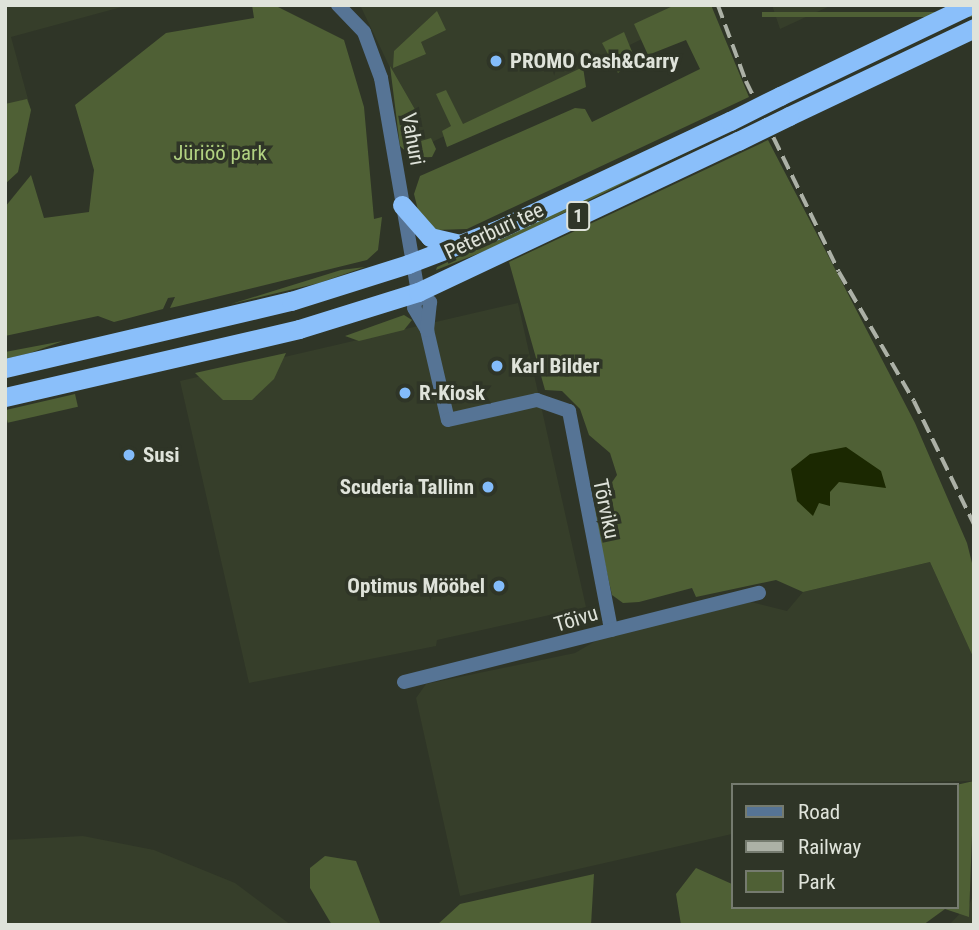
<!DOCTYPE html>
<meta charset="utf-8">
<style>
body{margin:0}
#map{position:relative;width:979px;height:930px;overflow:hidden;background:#2f3527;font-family:"Roboto Condensed",sans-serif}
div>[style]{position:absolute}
.built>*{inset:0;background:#363e2a}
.green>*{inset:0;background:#4f6035;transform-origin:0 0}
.water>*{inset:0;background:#1b2801}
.minor>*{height:14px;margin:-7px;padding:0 7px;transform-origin:7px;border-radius:7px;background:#567495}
.trunk>*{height:19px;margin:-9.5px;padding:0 9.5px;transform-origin:9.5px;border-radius:9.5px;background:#8abffa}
.rail>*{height:3.5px;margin-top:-1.75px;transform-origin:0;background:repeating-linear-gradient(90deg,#acb1a6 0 14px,transparent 0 21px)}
.trunk-bridge>*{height:19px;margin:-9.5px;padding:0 9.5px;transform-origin:9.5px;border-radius:9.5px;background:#8abffa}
.dots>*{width:19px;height:19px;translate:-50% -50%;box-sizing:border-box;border:4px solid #2f3527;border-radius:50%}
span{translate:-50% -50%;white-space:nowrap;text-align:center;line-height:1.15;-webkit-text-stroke:7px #2f3527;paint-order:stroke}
.shield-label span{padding:2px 5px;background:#2f3527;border:2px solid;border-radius:5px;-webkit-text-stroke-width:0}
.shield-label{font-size:19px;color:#dfe3da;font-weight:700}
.poi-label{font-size:21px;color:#dfe3da;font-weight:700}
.left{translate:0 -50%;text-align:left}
.right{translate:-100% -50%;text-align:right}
.street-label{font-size:21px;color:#dfe3da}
.park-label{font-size:21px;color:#b1d181}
.frame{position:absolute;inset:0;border:7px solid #dfe3da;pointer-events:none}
.legend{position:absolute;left:731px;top:783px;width:228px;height:126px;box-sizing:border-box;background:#2f3527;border:2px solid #757b6f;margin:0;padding:9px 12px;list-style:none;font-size:21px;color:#dfe3da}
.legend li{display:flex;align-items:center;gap:14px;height:35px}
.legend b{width:35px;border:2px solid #757b6f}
</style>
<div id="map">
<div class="built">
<div style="clip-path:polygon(5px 5px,129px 5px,11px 37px,31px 110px,18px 172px,5px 184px)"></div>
<div style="clip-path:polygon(360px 5px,694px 5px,697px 12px,410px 153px,393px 74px)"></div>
<div style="clip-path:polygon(772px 5px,832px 5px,780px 29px)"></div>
<div style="clip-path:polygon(518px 303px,586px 607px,437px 640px,436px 646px,249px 683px,180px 381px)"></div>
<div style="clip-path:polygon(930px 562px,974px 659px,974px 781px,732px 785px,732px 834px,460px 896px,416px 698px,426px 684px,575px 653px,599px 639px,751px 602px,787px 611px,803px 592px)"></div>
<div style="clip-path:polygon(83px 836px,154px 850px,235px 883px,291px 925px,5px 925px,5px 840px)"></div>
<div style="clip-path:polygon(974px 893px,974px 925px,949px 925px,970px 903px)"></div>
</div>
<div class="green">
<div style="clip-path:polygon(252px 5px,274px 5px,344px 40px,364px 107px,374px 219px,382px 217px,378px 250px,367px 260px,179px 306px,170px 308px,175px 297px,168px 298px,163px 309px,114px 322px,98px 316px,5px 336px,5px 207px,31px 175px,44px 218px,89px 212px,94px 170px,75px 105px,166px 33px,254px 18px)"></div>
<div style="clip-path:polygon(675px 5px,711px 5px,749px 97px,467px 229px,436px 230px,419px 214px,414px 194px,420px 176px,575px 108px,585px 109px,592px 122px,700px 69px,686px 40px,648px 55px,634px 24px)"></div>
<div style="clip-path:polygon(437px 11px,446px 30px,421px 42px,426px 54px,393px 68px,394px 51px)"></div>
<div style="left:974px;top:12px;width:5px;height:212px;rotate:90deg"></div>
<div style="clip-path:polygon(624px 32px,635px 59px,618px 73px,602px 43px)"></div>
<div style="clip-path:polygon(390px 66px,417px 113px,410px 119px,421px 141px,431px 138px,436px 149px,432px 157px,413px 158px,400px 146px)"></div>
<div style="clip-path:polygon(583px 67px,586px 87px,447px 147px,442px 131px,451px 126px,436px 94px,446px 90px,463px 124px)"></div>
<div style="clip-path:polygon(27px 99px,31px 110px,18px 172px,5px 184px,5px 104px)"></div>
<div style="clip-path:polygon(733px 129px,495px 247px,436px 270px,437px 267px)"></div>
<div style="clip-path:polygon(768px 140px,915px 423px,967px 543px,974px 571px,974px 659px,930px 562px,803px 592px,776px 580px,696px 597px,692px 588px,639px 602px,623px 603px,612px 595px,593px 510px,617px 475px,610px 453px,589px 435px,580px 409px,562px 391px,545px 390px,509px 262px)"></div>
<div style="clip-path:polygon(365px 267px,319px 283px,231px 304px,341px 270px)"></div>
<div style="clip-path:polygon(404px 315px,412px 320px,404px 330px,359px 341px,345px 336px)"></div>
<div style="clip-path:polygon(63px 341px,30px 353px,5px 359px,5px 352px)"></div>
<div style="clip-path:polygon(286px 353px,274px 379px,252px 400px,223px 400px,195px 373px)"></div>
<div style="left:75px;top:394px;width:13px;height:72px;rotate:77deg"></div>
<div style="clip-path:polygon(974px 781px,969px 917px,945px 909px,923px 925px,681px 925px,676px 894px,696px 868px,732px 884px,732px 907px,956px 907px,956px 785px)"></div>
<div style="clip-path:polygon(325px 856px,356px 861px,381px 925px,332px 925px,310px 888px,310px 868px)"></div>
<div style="clip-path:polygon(594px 874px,591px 925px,437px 925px,460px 904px)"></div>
</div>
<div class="water">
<div style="clip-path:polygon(846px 447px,881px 471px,886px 488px,839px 482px,830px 492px,830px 506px,819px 503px,813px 516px,797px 501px,791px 469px,810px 454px)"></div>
</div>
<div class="minor">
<div style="left:338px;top:5px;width:37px;rotate:46deg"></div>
<div style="left:364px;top:32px;width:49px;rotate:69.7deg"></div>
<div style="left:381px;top:78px;width:217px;rotate:80.2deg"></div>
<div style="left:418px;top:292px;width:16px;rotate:104deg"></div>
<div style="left:414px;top:308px;width:26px;rotate:59deg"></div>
<div style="left:427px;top:330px;width:92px;rotate:76.9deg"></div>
<div style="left:448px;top:420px;width:91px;rotate:-12.7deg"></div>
<div style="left:537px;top:400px;width:34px;rotate:19deg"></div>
<div style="left:569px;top:411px;width:223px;rotate:79.1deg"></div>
<div style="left:418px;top:292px;width:16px;rotate:40deg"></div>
<div style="left:430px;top:302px;width:28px;rotate:96deg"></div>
<div style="left:404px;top:682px;width:366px;rotate:-14.1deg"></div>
</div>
<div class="trunk">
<div style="left:780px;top:96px;width:211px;rotate:-25.6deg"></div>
<div style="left:789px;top:116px;width:205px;rotate:-25.4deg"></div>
<div style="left:402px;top:205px;width:43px;rotate:48.8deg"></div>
<div style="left:430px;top:237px;width:31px;rotate:13deg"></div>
<div style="left:5px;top:368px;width:294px;rotate:-13.2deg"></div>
<div style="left:291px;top:301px;width:123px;rotate:-17.5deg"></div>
<div style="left:408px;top:264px;width:97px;rotate:-21deg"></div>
<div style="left:499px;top:229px;width:255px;rotate:-25.1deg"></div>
<div style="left:5px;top:397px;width:302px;rotate:-13deg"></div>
<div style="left:299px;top:329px;width:125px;rotate:-17.3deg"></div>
<div style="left:418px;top:292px;width:354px;rotate:-25.3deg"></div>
</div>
<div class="rail">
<div style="left:718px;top:5px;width:81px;rotate:69.8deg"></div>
<div style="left:746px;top:81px;width:212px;rotate:64deg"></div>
<div style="left:839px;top:272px;width:149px;rotate:59.8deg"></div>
<div style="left:914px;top:401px;width:137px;rotate:64deg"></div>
</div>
<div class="trunk-bridge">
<div style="left:730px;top:121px;width:56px;rotate:-26.6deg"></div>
<div style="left:738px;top:141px;width:57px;rotate:-26.1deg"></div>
</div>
<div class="dots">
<div style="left:496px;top:61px;background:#83bcfb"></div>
<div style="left:497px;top:366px;background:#83bcfb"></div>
<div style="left:405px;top:393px;background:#83bcfb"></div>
<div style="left:129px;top:455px;background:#83bcfb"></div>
<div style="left:488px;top:487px;background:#83bcfb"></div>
<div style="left:499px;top:586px;background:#83bcfb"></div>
</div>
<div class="shield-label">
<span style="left:578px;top:216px">1</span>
</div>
<div class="poi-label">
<span class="left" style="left:510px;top:61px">PROMO Cash&amp;Carry</span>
<span class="left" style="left:511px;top:366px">Karl Bilder</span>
<span class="left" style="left:419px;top:393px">R-Kiosk</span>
<span class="left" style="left:143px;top:455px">Susi</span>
<span class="right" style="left:474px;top:487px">Scuderia Tallinn</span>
<span class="right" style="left:485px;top:586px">Optimus Mööbel</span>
</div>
<div class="street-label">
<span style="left:413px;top:139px;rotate:80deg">Vahuri</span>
<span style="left:494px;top:231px;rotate:-25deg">Peterburi tee</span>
<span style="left:606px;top:509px;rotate:78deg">Tõrviku</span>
<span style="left:576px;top:619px;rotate:-17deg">Tõivu</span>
</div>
<div class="park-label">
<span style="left:220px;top:153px">Jüriöö park</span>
</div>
<div class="frame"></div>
<ul class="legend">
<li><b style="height:9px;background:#567495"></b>Road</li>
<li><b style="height:9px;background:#acb1a6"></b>Railway</li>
<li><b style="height:19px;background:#4f6035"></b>Park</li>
</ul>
</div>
